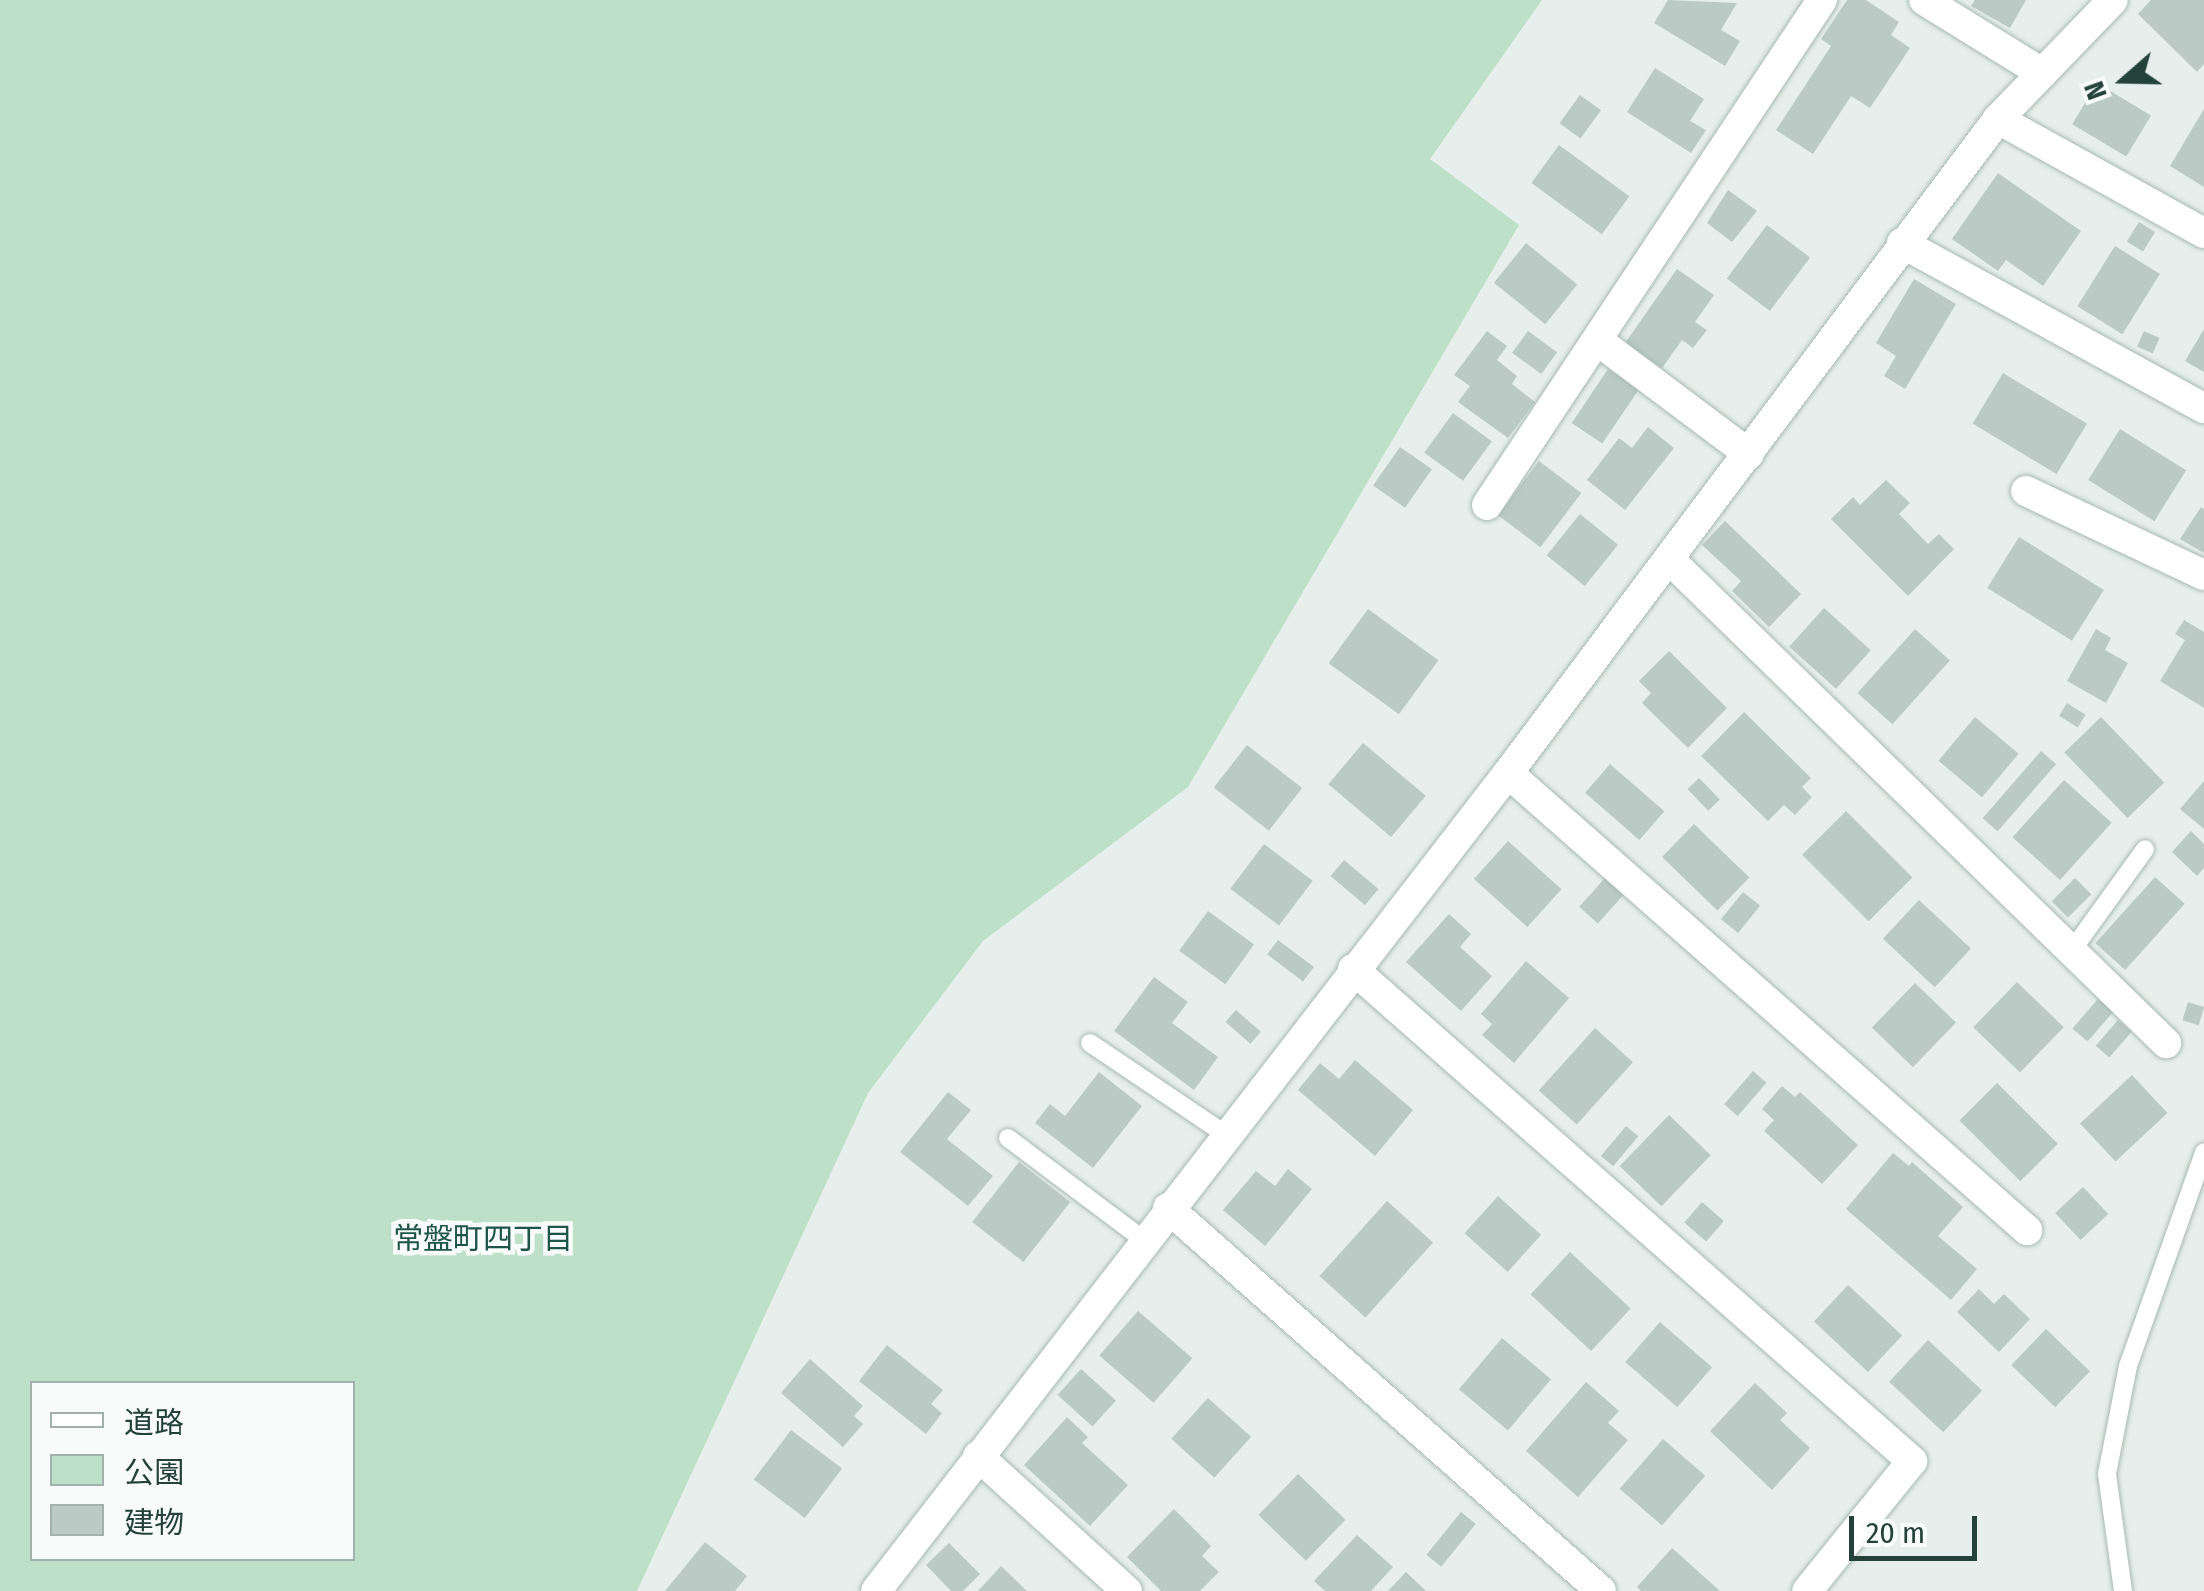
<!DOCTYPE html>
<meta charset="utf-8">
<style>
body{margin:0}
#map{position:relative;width:2204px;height:1591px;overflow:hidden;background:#e6efeb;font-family:"Fira Sans Condensed","Noto Sans JP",sans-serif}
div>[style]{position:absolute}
.green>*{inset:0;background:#bfe0c8}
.building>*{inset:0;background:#bbcac4;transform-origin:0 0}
.roads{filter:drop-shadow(0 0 2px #a8b8b2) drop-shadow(0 0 2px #a8b8b2)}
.lane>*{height:18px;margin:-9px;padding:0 9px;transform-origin:9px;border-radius:9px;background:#fff}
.street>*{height:30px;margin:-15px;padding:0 15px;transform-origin:15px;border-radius:15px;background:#fff}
span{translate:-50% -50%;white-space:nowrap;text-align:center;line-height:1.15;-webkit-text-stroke:9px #f7fbf9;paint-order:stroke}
.neighbourhood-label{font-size:30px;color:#1f5548}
.legend{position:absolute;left:30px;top:1381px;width:325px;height:180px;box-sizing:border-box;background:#f7fbf9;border:2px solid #a3b1ad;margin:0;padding:12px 18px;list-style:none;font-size:30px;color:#24423a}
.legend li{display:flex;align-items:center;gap:20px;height:50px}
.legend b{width:50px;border:2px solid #a3b1ad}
.north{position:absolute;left:2074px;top:30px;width:100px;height:100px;-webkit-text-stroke:8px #f7fbf9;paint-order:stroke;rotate:250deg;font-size:28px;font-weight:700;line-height:40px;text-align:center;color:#24423a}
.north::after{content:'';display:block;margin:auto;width:35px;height:45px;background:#24423a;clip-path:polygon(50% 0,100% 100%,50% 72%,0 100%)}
.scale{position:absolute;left:1849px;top:1516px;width:128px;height:45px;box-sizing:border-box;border:5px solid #24423a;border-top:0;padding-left:12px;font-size:30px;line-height:35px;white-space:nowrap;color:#24423a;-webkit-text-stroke:8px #f7fbf9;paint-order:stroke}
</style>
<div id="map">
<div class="green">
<div style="clip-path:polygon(evenodd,0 0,1542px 0,1430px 159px,1519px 225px,1188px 787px,983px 941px,868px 1093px,637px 1591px,0 1591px,0 0,32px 1384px,352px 1384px,352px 1558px,32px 1558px,32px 1384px)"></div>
</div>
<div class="building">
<div style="clip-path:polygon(1668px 0,1737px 3px,1721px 30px,1740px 41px,1725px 66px,1654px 23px)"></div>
<div style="clip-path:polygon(1847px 0,1866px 0,1899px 22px,1891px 35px,1910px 48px,1870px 108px,1851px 96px,1813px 154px,1776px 130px,1831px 46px,1821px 39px)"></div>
<div style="clip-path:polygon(1975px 0,2026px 0,2010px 28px,1971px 6px)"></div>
<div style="clip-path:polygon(2151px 0,2204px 0,2204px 64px,2197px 72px,2138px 14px)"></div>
<div style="clip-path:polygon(1655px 68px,1704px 99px,1690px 121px,1706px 130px,1691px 153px,1627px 112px)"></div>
<div style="left:2097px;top:83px;width:63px;height:48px;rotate:31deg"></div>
<div style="left:1580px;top:95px;width:26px;height:35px;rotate:36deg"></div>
<div style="clip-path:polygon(2204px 109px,2204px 187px,2170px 166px)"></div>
<div style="left:1559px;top:145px;width:87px;height:47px;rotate:36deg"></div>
<div style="clip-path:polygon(1998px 173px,2081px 231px,2043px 286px,2006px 260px,1998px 271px,1952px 239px)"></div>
<div style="clip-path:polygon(1728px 190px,1757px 211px,1732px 242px,1707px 223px)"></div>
<div style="left:2139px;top:222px;width:19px;height:23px;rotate:32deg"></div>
<div style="left:1767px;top:225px;width:54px;height:67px;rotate:37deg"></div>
<div style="left:1526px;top:243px;width:66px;height:51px;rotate:39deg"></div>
<div style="left:2115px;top:246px;width:53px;height:71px;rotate:32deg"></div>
<div style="clip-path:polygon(1677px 269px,1714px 295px,1695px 322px,1707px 330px,1693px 348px,1682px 340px,1662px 368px,1625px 343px)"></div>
<div style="clip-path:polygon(1914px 279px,1956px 304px,1905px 389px,1884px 376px,1896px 356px,1876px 343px)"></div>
<div style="clip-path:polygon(2204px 329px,2204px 372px,2185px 361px)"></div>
<div style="clip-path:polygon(1487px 331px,1507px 346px,1497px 360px,1517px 376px,1512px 384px,1535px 402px,1508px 438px,1458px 402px,1470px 386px,1454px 375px)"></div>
<div style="left:1528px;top:331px;width:36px;height:27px;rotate:36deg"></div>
<div style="left:2144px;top:331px;width:17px;height:17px;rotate:24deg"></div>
<div style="left:1608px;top:369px;width:37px;height:65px;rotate:34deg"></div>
<div style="left:2003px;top:373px;width:98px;height:59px;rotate:31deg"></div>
<div style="left:1453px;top:413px;width:48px;height:49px;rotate:36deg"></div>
<div style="clip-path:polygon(1648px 427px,1674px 448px,1625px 510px,1587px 480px,1619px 438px,1632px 448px)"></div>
<div style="left:2120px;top:429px;width:78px;height:60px;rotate:32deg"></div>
<div style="left:1400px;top:447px;width:39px;height:47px;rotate:35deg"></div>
<div style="left:1539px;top:461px;width:53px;height:68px;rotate:37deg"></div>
<div style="clip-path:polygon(1886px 480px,1910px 503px,1899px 514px,1928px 544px,1939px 534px,1954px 549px,1908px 596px,1831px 519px,1853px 497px,1860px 505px)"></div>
<div style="clip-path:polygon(2201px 507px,2204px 509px,2204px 553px,2180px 539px)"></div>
<div style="left:1580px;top:514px;width:49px;height:53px;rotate:39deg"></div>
<div style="clip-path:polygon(1725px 521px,1801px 594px,1769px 627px,1732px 591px,1741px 581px,1702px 545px)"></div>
<div style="left:2019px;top:537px;width:100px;height:60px;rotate:32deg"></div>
<div style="left:1824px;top:608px;width:63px;height:52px;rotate:42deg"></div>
<div style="left:1368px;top:609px;width:87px;height:67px;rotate:36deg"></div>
<div style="clip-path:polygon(2184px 620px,2204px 632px,2204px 708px,2160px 681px,2185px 640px,2175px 634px)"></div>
<div style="left:1915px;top:629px;width:47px;height:86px;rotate:42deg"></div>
<div style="clip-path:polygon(2096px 629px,2111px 638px,2105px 650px,2128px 663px,2106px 703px,2067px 681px)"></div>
<div style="clip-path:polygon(1669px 651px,1727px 708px,1688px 748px,1642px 703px,1651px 693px,1639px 681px)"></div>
<div style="left:2067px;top:703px;width:22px;height:15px;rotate:32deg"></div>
<div style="clip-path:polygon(1744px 712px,1811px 778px,1802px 787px,1812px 797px,1795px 815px,1784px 805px,1768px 821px,1701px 756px)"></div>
<div style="left:1975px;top:717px;width:57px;height:57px;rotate:40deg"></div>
<div style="left:2101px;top:717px;width:91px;height:51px;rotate:46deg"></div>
<div style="left:1363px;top:743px;width:82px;height:54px;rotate:40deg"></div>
<div style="left:1247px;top:745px;width:70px;height:54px;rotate:38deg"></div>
<div style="left:2041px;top:751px;width:20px;height:89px;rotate:41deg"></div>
<div style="left:1610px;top:764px;width:72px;height:38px;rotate:41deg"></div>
<div style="left:1699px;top:778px;width:30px;height:16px;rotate:46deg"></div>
<div style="left:2064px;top:780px;width:64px;height:77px;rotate:42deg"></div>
<div style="clip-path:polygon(2204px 781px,2204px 829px,2180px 809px)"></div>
<div style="left:1846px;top:811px;width:94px;height:62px;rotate:45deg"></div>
<div style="left:1694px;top:824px;width:77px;height:46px;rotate:44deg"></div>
<div style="clip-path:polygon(2191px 831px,2204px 844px,2204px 868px,2197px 876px,2172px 852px)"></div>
<div style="left:1508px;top:841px;width:72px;height:51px;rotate:42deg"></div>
<div style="left:1264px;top:844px;width:61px;height:56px;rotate:37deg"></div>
<div style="left:1344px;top:860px;width:45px;height:21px;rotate:40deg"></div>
<div style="left:1606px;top:877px;width:25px;height:40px;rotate:42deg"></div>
<div style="left:2155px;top:877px;width:40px;height:89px;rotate:42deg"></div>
<div style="left:2075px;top:878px;width:23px;height:33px;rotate:45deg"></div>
<div style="left:1743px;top:892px;width:22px;height:35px;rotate:39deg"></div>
<div style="left:1919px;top:900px;width:71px;height:53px;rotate:43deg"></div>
<div style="left:1208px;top:911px;width:57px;height:49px;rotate:36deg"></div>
<div style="clip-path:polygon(1449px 914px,1471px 934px,1460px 947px,1492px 976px,1461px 1011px,1406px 962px)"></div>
<div style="left:1278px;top:940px;width:45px;height:18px;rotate:37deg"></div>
<div style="clip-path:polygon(1526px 961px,1569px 998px,1514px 1063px,1482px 1035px,1492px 1024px,1481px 1014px)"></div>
<div style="clip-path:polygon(1154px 977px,1188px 1002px,1172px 1023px,1218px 1057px,1194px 1090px,1114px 1031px)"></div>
<div style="left:2017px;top:982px;width:65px;height:63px;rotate:44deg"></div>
<div style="left:1915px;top:983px;width:57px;height:62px;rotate:44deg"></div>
<div style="left:2098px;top:999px;width:20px;height:39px;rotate:41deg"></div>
<div style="left:2188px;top:1002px;width:17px;height:19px;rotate:17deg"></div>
<div style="left:1236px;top:1010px;width:33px;height:16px;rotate:41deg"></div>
<div style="left:2118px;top:1020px;width:18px;height:34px;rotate:41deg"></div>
<div style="left:1595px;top:1028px;width:51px;height:84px;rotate:42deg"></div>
<div style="clip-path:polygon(1355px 1060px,1413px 1110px,1375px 1156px,1298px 1090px,1320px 1063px,1339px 1079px)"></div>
<div style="left:1753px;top:1071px;width:18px;height:44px;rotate:41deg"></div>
<div style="clip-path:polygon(1099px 1072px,1142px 1106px,1093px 1168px,1035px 1123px,1050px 1104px,1065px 1116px)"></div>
<div style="left:2132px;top:1075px;width:52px;height:71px;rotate:47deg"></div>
<div style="left:1997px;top:1083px;width:86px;height:53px;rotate:45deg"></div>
<div style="clip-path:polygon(1782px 1086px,1795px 1097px,1800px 1092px,1858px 1145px,1822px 1184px,1764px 1131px,1774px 1120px,1762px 1109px)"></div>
<div style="clip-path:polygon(948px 1092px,971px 1110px,947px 1139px,993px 1176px,968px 1206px,900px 1152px)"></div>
<div style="left:1669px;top:1115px;width:58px;height:71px;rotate:44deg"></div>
<div style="left:1626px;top:1126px;width:16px;height:39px;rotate:40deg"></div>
<div style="clip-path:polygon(1893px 1153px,1909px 1166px,1912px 1162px,1963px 1207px,1938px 1236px,1977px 1269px,1951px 1300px,1846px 1209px)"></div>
<div style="left:1019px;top:1162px;width:65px;height:76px;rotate:38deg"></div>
<div style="clip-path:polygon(1288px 1169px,1312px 1189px,1265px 1246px,1223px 1210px,1256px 1171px,1275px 1186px)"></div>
<div style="left:2083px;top:1187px;width:37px;height:38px;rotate:47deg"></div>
<div style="left:1498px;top:1196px;width:58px;height:50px;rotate:42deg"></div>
<div style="left:1387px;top:1201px;width:62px;height:101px;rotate:42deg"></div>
<div style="left:1702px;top:1202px;width:29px;height:27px;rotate:41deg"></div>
<div style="left:1570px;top:1252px;width:83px;height:58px;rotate:43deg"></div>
<div style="left:1848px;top:1285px;width:74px;height:50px;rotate:43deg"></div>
<div style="clip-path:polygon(1979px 1289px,1994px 1304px,2004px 1294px,2030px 1319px,1999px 1352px,1957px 1312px)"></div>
<div style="left:1138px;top:1311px;width:72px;height:59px;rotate:41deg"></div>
<div style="left:1660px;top:1322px;width:69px;height:53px;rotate:41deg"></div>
<div style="left:2046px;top:1329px;width:61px;height:50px;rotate:44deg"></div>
<div style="left:1502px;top:1338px;width:64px;height:67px;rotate:40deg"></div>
<div style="left:1928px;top:1340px;width:74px;height:57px;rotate:43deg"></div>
<div style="clip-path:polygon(887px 1345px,943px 1390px,931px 1404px,942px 1413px,926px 1434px,859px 1381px)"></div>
<div style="clip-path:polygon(810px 1359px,863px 1406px,854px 1416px,863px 1424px,843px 1447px,781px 1393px)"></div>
<div style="left:1081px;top:1369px;width:47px;height:35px;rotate:42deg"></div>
<div style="clip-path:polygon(1586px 1382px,1619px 1411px,1608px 1423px,1628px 1440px,1578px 1497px,1526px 1451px)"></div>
<div style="clip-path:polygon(1755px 1383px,1787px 1413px,1780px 1420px,1810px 1448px,1772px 1490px,1710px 1431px)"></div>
<div style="left:1208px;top:1398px;width:58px;height:55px;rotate:42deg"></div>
<div style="clip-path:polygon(1067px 1417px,1088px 1437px,1082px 1443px,1128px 1485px,1090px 1526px,1024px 1465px)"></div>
<div style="left:791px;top:1430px;width:64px;height:62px;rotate:37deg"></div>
<div style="left:1663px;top:1439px;width:56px;height:66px;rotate:41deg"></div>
<div style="left:1298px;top:1474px;width:66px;height:57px;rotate:44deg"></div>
<div style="clip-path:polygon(1174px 1509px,1211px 1546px,1202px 1556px,1219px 1572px,1200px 1591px,1161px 1591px,1127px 1557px)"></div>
<div style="left:1461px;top:1512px;width:19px;height:55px;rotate:39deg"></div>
<div style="clip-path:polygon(1357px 1535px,1393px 1567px,1371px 1591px,1325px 1591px,1314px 1581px)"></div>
<div style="clip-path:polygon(705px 1542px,747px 1576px,735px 1591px,665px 1591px)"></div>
<div style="clip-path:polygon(949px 1543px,980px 1574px,963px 1591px,951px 1591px,926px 1565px)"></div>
<div style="clip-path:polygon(1672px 1548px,1720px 1591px,1641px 1591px,1637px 1587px)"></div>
<div style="clip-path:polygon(1001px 1566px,1027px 1591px,978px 1591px)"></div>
<div style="clip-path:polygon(1406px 1572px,1426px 1591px,1388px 1591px)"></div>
</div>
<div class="roads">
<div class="lane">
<div style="left:2073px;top:949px;width:123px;rotate:-54.2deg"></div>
<div style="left:1090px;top:1043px;width:166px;rotate:34deg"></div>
<div style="left:1008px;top:1138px;width:171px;rotate:36.9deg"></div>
<div style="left:2123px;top:1591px;width:118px;rotate:-97.8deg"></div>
<div style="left:2107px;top:1474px;width:110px;rotate:-79deg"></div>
<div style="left:2128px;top:1366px;width:227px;rotate:-70.4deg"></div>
</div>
<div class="street">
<div style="left:1924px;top:0;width:139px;rotate:31.7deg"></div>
<div style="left:1998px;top:119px;width:235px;rotate:29deg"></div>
<div style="left:1902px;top:243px;width:344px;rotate:28.7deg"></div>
<div style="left:1597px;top:340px;width:190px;rotate:36.9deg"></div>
<div style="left:2026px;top:491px;width:197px;rotate:25.3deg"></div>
<div style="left:1487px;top:505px;width:606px;rotate:-56.44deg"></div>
<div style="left:1669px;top:559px;width:694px;rotate:44.24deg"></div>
<div style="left:1508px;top:773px;width:692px;rotate:41.37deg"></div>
<div style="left:1353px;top:969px;width:745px;rotate:41.35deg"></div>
<div style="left:1912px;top:1461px;width:167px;rotate:128.9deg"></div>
<div style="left:1168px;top:1208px;width:578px;rotate:41.49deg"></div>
<div style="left:978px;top:1456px;width:201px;rotate:42.2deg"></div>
<div style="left:876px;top:1591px;width:1034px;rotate:-52.31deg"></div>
<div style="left:1508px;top:773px;width:817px;rotate:-53.16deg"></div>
<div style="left:1998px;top:119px;width:165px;rotate:-46deg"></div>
</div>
</div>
<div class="neighbourhood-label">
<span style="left:483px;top:1239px">常盤町四丁目</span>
</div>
<ul class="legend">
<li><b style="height:12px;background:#fff"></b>道路</li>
<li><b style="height:28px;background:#bfe0c8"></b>公園</li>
<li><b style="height:28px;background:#bbcac4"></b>建物</li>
</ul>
<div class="north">N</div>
<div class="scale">20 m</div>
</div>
